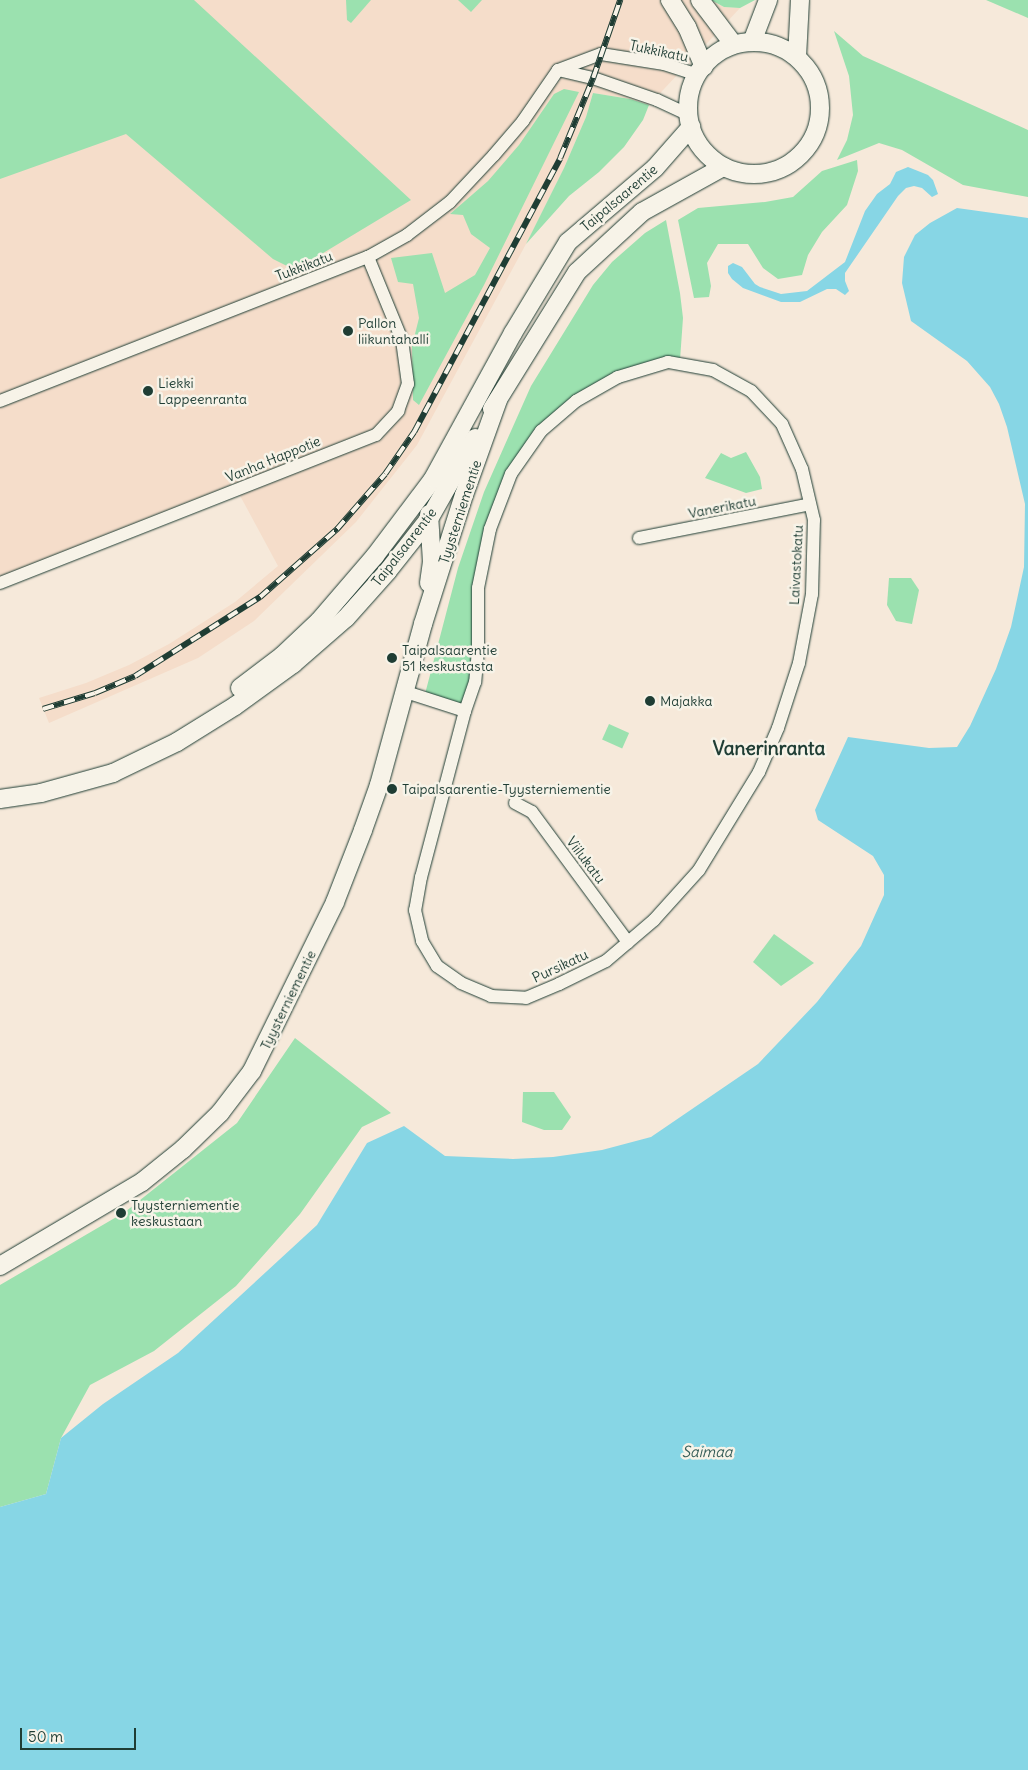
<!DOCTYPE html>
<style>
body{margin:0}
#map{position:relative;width:1028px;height:1770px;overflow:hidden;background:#f6e9da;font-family:Delius,sans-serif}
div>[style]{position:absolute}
.built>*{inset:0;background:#f5ddca}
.green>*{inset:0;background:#9be1af;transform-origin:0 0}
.water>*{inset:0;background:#87d6e5}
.roads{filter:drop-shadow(0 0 1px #1f3d34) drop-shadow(0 0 1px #1f3d34)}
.street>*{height:12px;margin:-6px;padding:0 6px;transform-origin:6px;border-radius:6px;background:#f7f3e8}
.secondary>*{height:18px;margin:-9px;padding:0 9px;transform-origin:9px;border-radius:9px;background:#f7f3e8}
.secondary>.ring{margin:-9px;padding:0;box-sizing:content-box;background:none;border:18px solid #f7f3e8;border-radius:50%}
.rail>*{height:5.5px;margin-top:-2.75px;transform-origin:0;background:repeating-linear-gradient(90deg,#f7f3e8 0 11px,#1f3d34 0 22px);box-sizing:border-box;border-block:1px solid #1f3d34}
.dots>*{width:14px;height:14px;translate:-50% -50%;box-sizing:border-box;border:2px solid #f7f3e8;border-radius:50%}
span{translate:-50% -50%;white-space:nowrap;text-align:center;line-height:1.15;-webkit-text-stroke:5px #f7f3e8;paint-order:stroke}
.street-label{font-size:14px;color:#1f3d34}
.poi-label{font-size:14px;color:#1f3d34}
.left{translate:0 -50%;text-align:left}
.water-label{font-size:15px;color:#345c57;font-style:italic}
.district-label{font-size:19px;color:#1f3d34;font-weight:700}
.scale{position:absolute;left:20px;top:1728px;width:116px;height:22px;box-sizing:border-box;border:2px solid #1f3d34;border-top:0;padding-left:6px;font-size:15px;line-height:18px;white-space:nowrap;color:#1f3d34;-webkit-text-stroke:4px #f7f3e8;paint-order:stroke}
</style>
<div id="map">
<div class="built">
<div style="clip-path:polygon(0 0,711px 0,724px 7px,740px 8px,649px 105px,630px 99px,593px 93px,586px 117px,564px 168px,526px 244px,417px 445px,356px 522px,254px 621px,198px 658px,49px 723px,39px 698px,86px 683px,129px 665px,169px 644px,235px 602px,278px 566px,237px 490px,0 583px)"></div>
</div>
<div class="green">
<div style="clip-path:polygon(0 0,194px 0,411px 200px,295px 270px,273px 259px,126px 134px,0 179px)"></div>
<div style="clip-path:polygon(346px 0,371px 0,351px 23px,347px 20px)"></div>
<div style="clip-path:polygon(458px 0,482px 0,471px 12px)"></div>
<div style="clip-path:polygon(711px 0,755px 0,740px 8px,724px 7px)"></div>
<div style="clip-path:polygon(986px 0,1028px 0,1028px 18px)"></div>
<div style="clip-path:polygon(834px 31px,863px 56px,1028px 130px,1028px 197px,963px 185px,902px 150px,879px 143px,837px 160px,847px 140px,853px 115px,849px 76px)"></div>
<div style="clip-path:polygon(564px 89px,579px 92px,484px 285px,419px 405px,413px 400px,412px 346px,419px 318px,413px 284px,398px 282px,391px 258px,432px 253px,445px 293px,475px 275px,490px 248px,471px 234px,463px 215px,450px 214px,488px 181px,519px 145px,554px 94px)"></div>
<div style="clip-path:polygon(593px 93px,630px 99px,649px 105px,643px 120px,624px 147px,599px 172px,569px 196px,526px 244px,564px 168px,586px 117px)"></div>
<div style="clip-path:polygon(857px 160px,858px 171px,847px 205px,822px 232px,808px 255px,802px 275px,778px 279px,763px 268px,748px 244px,718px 244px,707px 263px,711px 286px,709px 297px,694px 298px,678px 220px,698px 208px,765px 202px,793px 197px,822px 171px)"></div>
<div style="clip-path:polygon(666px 220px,680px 293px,683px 318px,680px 360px,615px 374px,536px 430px,486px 529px,472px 682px,463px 707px,425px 694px,458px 568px,484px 492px,531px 386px,593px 285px,612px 262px,645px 233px)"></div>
<div style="clip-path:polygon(746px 452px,760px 477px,762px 489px,746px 493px,705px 478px,721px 453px,731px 458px)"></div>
<div style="clip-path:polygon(889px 578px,911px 578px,919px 590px,912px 624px,896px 621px,887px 605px)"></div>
<div style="left:609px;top:724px;width:22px;height:17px;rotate:24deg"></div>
<div style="clip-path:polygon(774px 934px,814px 963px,781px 986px,753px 962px)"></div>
<div style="clip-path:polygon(295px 1038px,391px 1113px,362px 1127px,300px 1214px,236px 1286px,154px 1351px,90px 1385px,61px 1438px,46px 1494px,0 1507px,0 1285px,125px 1212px,237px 1123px)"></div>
<div style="clip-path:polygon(523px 1092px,554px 1092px,571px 1117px,562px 1130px,544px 1130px,522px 1122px)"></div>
</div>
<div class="water">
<div style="clip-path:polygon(908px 167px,928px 175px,933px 180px,938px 194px,932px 197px,922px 188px,914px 186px,906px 188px,898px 196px,845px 273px,845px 281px,849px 291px,845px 295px,836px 289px,827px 289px,800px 302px,781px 302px,743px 288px,732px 279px,728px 273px,728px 266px,733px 263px,742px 267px,755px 284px,760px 287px,781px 294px,807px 291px,845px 262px,865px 211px,877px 194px,890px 184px,896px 172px)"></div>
<div style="clip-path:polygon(957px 208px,1028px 218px,1028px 1770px,0 1770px,0 1507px,46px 1494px,61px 1438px,103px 1404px,178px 1353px,317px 1225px,367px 1143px,404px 1126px,445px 1156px,513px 1159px,553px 1157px,602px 1150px,651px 1137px,758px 1064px,817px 1002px,861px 946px,884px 895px,884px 875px,873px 856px,818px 820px,815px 810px,848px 737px,929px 748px,957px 747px,970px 726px,996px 669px,1011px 627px,1024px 567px,1025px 504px,1007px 427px,999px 404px,990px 387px,967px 361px,911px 321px,902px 283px,904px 257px,915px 235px,930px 223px)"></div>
</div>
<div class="roads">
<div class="street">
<div style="left:558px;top:70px;width:36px;rotate:13deg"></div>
<div style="left:593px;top:78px;width:68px;rotate:19deg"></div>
<div style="left:657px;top:100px;width:35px;rotate:25deg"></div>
<div style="left:0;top:401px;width:395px;rotate:-21.4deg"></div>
<div style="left:368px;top:257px;width:45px;rotate:-29.4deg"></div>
<div style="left:407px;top:235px;width:54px;rotate:-37.5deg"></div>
<div style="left:450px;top:202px;width:64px;rotate:-46.9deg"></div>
<div style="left:494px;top:155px;width:45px;rotate:-49.5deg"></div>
<div style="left:523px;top:121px;width:62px;rotate:-55.5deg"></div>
<div style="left:558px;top:70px;width:46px;rotate:-20.4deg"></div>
<div style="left:601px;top:54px;width:64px;rotate:9deg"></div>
<div style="left:664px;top:64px;width:35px;rotate:18deg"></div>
<div style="left:639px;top:538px;width:174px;rotate:-11.2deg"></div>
<div style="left:0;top:583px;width:404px;rotate:-21.5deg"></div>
<div style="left:376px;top:435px;width:33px;rotate:-47deg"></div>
<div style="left:398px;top:411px;width:29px;rotate:-70deg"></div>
<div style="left:408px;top:384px;width:44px;rotate:-97.8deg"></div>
<div style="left:402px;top:340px;width:90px;rotate:-112.3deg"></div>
<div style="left:406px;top:692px;width:62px;rotate:17.9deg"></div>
<div style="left:465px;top:711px;width:172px;rotate:104.8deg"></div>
<div style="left:421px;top:877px;width:34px;rotate:100deg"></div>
<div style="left:415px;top:910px;width:32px;rotate:77deg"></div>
<div style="left:422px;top:941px;width:29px;rotate:59deg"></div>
<div style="left:437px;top:966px;width:29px;rotate:35deg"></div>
<div style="left:461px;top:983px;width:33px;rotate:23deg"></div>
<div style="left:491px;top:996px;width:35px;rotate:3deg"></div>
<div style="left:526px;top:998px;width:36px;rotate:-23deg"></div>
<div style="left:559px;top:984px;width:52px;rotate:-26.1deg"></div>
<div style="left:606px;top:961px;width:63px;rotate:-40.5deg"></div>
<div style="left:654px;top:920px;width:67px;rotate:-48deg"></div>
<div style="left:699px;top:870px;width:115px;rotate:-58.5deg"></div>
<div style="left:759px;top:772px;width:48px;rotate:-66.6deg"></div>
<div style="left:778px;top:728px;width:68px;rotate:-72.1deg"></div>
<div style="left:799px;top:663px;width:70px;rotate:-79.3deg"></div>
<div style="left:812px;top:594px;width:74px;rotate:-88.5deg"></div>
<div style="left:814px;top:520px;width:52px;rotate:-103.2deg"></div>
<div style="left:802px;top:469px;width:49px;rotate:-114deg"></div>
<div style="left:782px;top:424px;width:45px;rotate:-133.2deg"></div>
<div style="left:751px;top:391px;width:43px;rotate:-151.1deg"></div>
<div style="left:713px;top:370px;width:46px;rotate:-169.9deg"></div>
<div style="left:668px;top:362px;width:52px;rotate:163.3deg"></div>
<div style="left:618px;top:377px;width:48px;rotate:150.3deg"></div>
<div style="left:576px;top:401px;width:46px;rotate:139.4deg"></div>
<div style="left:541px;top:431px;width:52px;rotate:124.9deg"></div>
<div style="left:511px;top:474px;width:59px;rotate:110.9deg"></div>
<div style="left:490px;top:529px;width:60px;rotate:101.5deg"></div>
<div style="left:478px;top:588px;width:62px;rotate:90deg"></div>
<div style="left:478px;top:650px;width:32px;rotate:95deg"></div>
<div style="left:475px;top:682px;width:31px;rotate:109deg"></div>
<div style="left:515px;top:803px;width:19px;rotate:28deg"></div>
<div style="left:532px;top:812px;width:162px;rotate:53.6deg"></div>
</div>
<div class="secondary">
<div style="left:670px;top:0;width:32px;rotate:58deg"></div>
<div style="left:687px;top:27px;width:43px;rotate:67deg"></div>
<div style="left:700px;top:0;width:56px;rotate:52.9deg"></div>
<div class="ring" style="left:688px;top:42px;width:114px;height:114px"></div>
<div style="left:752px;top:42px;width:45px;rotate:-69.1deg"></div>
<div style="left:797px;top:57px;width:57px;rotate:-87deg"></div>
<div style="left:492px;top:409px;width:161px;rotate:-58.2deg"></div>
<div style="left:577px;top:272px;width:88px;rotate:-42.7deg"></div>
<div style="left:642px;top:212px;width:93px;rotate:-29.1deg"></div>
<div style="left:429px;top:583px;width:21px;rotate:-82deg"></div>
<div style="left:432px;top:562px;width:48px;rotate:-93.6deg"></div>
<div style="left:240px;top:688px;width:53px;rotate:-37.3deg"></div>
<div style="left:282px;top:656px;width:51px;rotate:-43.4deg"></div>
<div style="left:319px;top:621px;width:86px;rotate:-49.3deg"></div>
<div style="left:375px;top:556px;width:96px;rotate:-53deg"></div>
<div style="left:433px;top:479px;width:166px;rotate:-61.3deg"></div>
<div style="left:513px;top:333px;width:106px;rotate:-58.9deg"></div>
<div style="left:568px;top:242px;width:114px;rotate:-40.4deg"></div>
<div style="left:655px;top:168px;width:55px;rotate:-48.7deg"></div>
<div style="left:0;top:799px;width:41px;rotate:-8.3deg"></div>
<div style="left:41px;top:793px;width:75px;rotate:-15.5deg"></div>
<div style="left:113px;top:773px;width:71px;rotate:-25.8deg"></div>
<div style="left:177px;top:742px;width:68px;rotate:-31.8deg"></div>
<div style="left:235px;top:706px;width:72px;rotate:-35.9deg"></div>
<div style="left:293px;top:664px;width:70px;rotate:-41deg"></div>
<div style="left:346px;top:618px;width:62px;rotate:-48.3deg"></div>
<div style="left:387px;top:572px;width:68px;rotate:-51.6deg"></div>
<div style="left:429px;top:519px;width:93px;rotate:-60.4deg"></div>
<div style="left:0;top:1266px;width:165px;rotate:-30.6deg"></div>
<div style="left:142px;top:1182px;width:53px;rotate:-38.8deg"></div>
<div style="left:183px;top:1149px;width:52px;rotate:-44.2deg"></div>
<div style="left:220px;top:1113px;width:53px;rotate:-52.7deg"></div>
<div style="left:252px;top:1071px;width:188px;rotate:-63.8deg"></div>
<div style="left:335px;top:902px;width:77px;rotate:-68.7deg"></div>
<div style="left:363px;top:830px;width:48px;rotate:-70.4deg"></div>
<div style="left:379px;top:785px;width:167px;rotate:-74.7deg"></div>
<div style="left:423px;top:624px;width:135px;rotate:-72.4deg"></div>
<div style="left:464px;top:495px;width:101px;rotate:-70.3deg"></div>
</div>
</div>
<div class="rail">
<div style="left:43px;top:709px;width:54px;rotate:-17.1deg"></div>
<div style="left:95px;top:693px;width:43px;rotate:-23deg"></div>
<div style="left:135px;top:676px;width:148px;rotate:-32.3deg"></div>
<div style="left:260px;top:597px;width:103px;rotate:-41.4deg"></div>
<div style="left:337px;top:529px;width:73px;rotate:-48.9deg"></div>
<div style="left:385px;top:474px;width:51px;rotate:-55.4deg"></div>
<div style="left:414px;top:432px;width:310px;rotate:-61.9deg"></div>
<div style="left:560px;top:158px;width:87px;rotate:-67.6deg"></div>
<div style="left:593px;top:78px;width:83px;rotate:-70.9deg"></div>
</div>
<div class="dots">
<div style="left:348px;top:331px;background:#1f3d34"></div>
<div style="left:148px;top:391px;background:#1f3d34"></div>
<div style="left:392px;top:658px;background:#1f3d34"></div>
<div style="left:650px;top:701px;background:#1f3d34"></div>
<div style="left:392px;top:789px;background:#1f3d34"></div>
<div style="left:121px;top:1213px;background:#1f3d34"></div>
</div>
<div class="street-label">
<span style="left:659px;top:51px;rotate:12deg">Tukkikatu</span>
<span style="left:619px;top:198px;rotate:-40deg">Taipalsaarentie</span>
<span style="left:304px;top:266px;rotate:-21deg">Tukkikatu</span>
<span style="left:273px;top:459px;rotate:-22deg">Vanha Happotie</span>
<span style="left:722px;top:507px;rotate:-11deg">Vanerikatu</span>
<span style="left:460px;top:512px;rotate:-72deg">Tyysterniementie</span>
<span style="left:404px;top:547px;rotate:-52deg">Taipalsaarentie</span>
<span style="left:796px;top:565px;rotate:-87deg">Laivastokatu</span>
<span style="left:586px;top:860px;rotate:53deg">Viilukatu</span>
<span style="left:560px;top:966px;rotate:-25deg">Pursikatu</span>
<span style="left:288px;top:1000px;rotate:-64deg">Tyysterniementie</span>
</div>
<div class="poi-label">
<span class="left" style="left:358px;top:331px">Pallon<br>liikuntahalli</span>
<span class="left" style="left:158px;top:391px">Liekki<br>Lappeenranta</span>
<span class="left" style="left:402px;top:658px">Taipalsaarentie<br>51 keskustasta</span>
<span class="left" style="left:660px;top:701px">Majakka</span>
<span class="left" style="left:402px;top:789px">Taipalsaarentie-Tyysterniementie</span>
<span class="left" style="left:131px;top:1213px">Tyysterniementie<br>keskustaan</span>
</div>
<div class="water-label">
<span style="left:707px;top:1452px">Saimaa</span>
</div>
<div class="district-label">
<span style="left:769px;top:749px">Vanerinranta</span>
</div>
<div class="scale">50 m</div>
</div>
